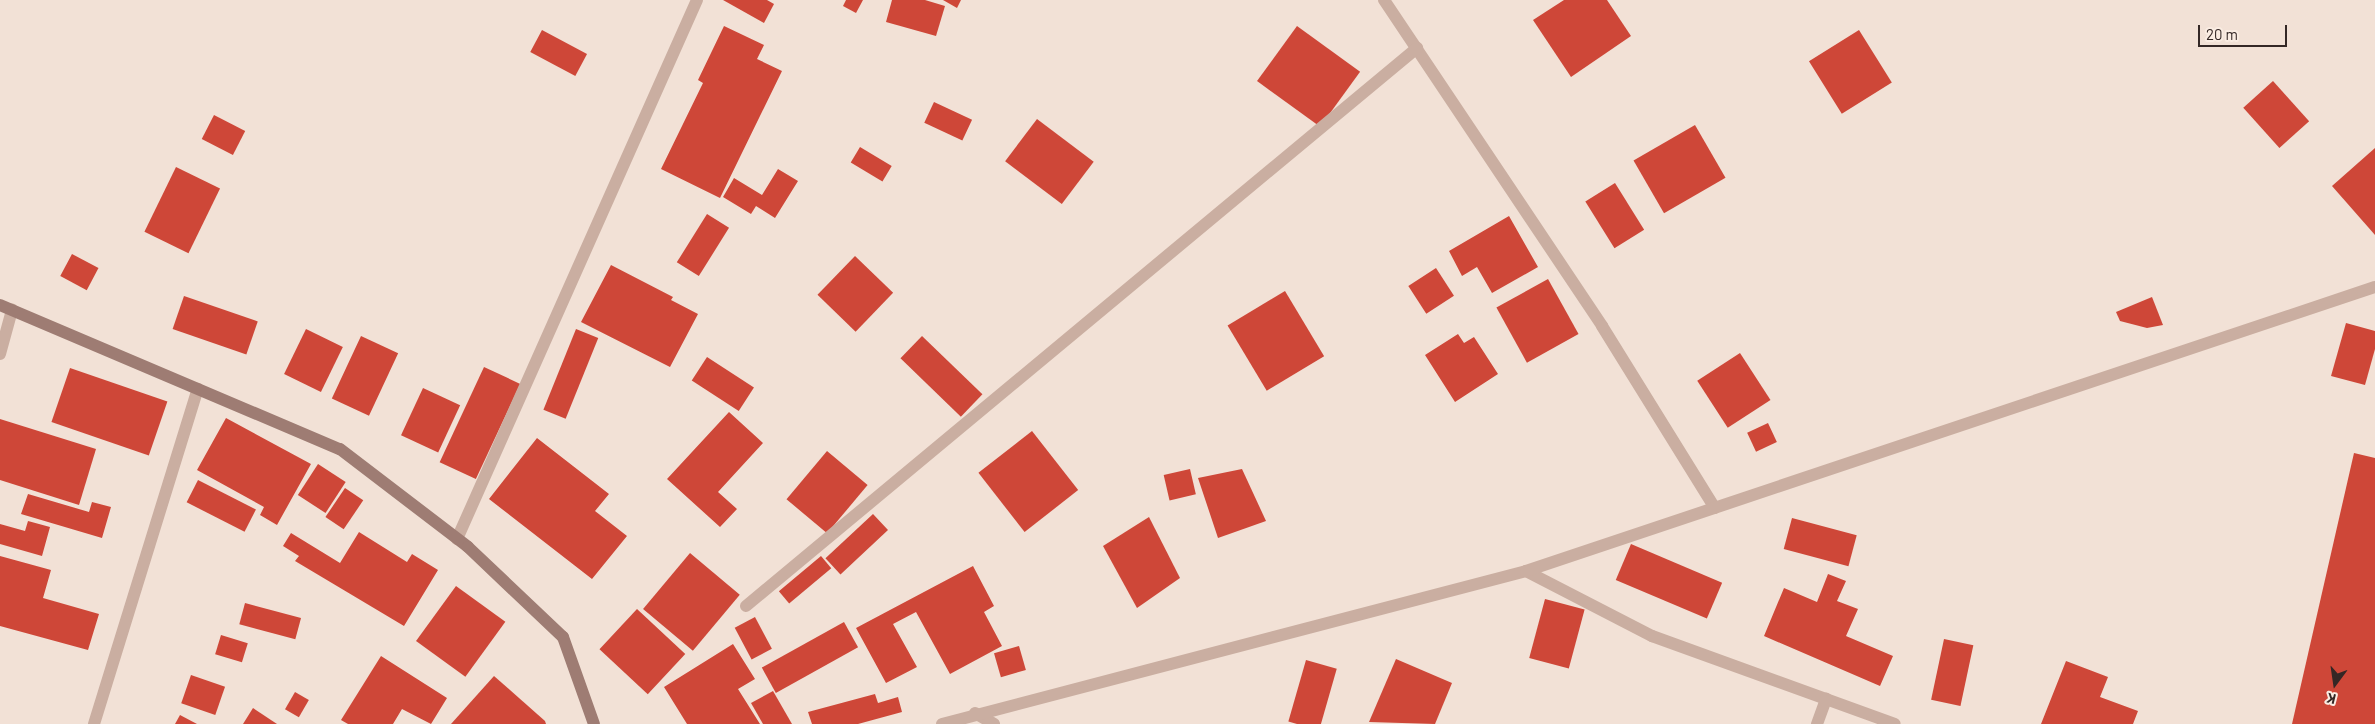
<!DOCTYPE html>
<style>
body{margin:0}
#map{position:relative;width:2375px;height:724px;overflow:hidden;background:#f2e1d6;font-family:Barlow,sans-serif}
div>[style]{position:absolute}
.building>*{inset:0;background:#ce4738;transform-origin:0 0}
.street>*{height:12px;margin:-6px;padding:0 6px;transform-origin:6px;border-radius:6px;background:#caaea1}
.secondary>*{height:12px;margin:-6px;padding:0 6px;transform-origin:6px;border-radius:6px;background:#9e7c73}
span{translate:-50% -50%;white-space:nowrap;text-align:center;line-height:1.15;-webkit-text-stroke:4.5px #faece2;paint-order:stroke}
.north{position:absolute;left:2310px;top:659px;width:50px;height:50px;-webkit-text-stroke:4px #faece2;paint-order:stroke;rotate:194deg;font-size:14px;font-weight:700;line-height:20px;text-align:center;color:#342725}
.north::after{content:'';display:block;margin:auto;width:18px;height:22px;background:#342725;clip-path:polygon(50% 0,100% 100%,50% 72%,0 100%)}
.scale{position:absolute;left:2198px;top:25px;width:89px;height:22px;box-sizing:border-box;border:2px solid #342725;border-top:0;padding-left:6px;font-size:15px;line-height:18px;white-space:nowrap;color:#342725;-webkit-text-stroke:4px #faece2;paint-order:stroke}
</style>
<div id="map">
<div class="building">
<div style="clip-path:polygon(723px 0,767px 0,774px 4px,764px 23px)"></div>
<div style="clip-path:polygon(846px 0,863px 0,856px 13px,843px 6px)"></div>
<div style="clip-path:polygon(892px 0,925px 0,945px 6px,936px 36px,886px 22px)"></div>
<div style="clip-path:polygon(943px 0,961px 0,957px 8px)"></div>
<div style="clip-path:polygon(1564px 0,1607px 0,1631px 36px,1571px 77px,1533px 20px)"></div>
<div style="clip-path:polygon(724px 26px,764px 45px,757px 59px,782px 71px,720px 198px,661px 169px,703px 83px,698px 80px)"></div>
<div style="left:1297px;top:26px;width:78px;height:68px;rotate:36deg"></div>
<div style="left:542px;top:30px;width:51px;height:25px;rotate:28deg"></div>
<div style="left:1859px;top:30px;width:62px;height:59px;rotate:58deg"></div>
<div style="left:2273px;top:81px;width:54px;height:40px;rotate:48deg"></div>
<div style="left:934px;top:102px;width:42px;height:23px;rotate:25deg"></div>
<div style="left:214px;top:115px;width:35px;height:27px;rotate:27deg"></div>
<div style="left:1037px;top:119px;width:71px;height:53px;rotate:37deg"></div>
<div style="left:1695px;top:125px;width:61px;height:71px;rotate:60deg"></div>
<div style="left:860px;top:147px;width:37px;height:18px;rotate:31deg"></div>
<div style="clip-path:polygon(2375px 148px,2375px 235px,2332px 186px)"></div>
<div style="left:176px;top:167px;width:49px;height:72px;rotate:26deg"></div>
<div style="clip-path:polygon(778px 169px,798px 181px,775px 218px,756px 206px,751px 214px,723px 197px,734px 178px,762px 195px)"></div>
<div style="left:1615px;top:183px;width:55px;height:35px;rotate:58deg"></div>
<div style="left:707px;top:214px;width:26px;height:57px;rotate:32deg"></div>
<div style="clip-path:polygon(1509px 216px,1538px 267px,1492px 293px,1477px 267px,1462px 276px,1449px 251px)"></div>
<div style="left:72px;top:254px;width:30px;height:25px;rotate:28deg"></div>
<div style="left:855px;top:256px;width:53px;height:54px;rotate:44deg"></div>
<div style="clip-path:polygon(611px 265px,673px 297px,671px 300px,698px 314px,670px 367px,581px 322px)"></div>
<div style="left:1436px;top:268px;width:33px;height:33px;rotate:57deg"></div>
<div style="left:1548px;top:279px;width:63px;height:59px;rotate:61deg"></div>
<div style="left:1285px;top:291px;width:76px;height:67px;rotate:59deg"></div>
<div style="left:184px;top:296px;width:78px;height:35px;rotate:19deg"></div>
<div style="clip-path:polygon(2152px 297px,2163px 325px,2147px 328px,2120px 321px,2116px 312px)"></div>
<div style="clip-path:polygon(2346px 323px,2375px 331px,2375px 349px,2365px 385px,2331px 376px)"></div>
<div style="left:306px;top:329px;width:41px;height:50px;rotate:26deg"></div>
<div style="left:576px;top:329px;width:24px;height:87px;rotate:22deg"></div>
<div style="clip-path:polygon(1458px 334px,1464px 343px,1474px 337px,1498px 374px,1455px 402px,1425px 355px)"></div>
<div style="left:361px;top:336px;width:41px;height:69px;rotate:25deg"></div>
<div style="left:922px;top:336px;width:84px;height:31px;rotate:44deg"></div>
<div style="left:1740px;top:353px;width:56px;height:51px;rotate:57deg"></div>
<div style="left:707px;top:357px;width:56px;height:28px;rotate:33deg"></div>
<div style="left:484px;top:367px;width:40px;height:105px;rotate:25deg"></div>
<div style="left:70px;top:368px;width:103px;height:57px;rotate:19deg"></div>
<div style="left:423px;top:388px;width:41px;height:52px;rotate:25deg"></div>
<div style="clip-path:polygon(729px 412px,763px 443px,718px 492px,737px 509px,720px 527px,667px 479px)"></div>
<div style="clip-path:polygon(226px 418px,311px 464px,277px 525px,260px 515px,264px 507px,197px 470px)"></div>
<div style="clip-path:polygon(0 419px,96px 449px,79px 505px,0 480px)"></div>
<div style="left:1768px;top:423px;width:21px;height:23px;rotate:65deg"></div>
<div style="left:1032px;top:431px;width:75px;height:68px;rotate:52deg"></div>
<div style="clip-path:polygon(537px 438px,609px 494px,595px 511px,627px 536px,592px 579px,489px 499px)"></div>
<div style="left:827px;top:451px;width:53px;height:63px;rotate:40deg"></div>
<div style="clip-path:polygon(2354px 453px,2375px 458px,2375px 724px,2292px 724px)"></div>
<div style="left:318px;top:464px;width:33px;height:37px;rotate:33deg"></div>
<div style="left:1190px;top:469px;width:26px;height:27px;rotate:77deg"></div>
<div style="clip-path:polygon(1242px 469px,1266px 521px,1218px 538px,1198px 478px)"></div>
<div style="left:198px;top:480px;width:65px;height:25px;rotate:27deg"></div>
<div style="left:345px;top:488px;width:22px;height:35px;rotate:34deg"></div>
<div style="clip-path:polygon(28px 494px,89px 512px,92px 502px,111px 507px,102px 538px,21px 514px)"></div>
<div style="left:873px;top:514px;width:22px;height:65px;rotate:47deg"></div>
<div style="clip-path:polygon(1149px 517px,1180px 578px,1137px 608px,1103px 546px)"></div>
<div style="left:1792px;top:518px;width:67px;height:32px;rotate:15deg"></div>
<div style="clip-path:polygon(28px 521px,50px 527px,42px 556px,0 544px,0 524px,25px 531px)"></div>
<div style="clip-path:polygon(359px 532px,407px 562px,412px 554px,438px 570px,404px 626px,295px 561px,299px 556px,283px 546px,291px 533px,340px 563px)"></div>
<div style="left:1631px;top:544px;width:99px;height:39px;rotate:23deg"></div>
<div style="left:690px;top:553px;width:65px;height:73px;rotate:40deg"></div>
<div style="clip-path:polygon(0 556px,51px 570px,43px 598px,99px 614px,88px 650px,0 626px)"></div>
<div style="left:821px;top:556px;width:16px;height:55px;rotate:50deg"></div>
<div style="clip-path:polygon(973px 566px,994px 606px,984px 612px,1002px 646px,950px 674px,916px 612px,893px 624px,917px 667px,886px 683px,856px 628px)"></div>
<div style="clip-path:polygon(1828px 574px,1846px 581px,1837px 601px,1858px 609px,1846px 636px,1893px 656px,1880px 686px,1764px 636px,1784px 588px,1817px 602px)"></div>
<div style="left:456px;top:586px;width:61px;height:68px;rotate:36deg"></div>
<div style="left:1545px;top:599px;width:41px;height:61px;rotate:15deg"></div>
<div style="left:245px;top:603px;width:58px;height:22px;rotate:15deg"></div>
<div style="left:637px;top:609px;width:66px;height:55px;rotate:43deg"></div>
<div style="left:755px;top:617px;width:36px;height:23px;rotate:62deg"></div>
<div style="left:844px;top:622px;width:29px;height:94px;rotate:61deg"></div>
<div style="left:221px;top:635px;width:28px;height:20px;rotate:17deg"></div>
<div style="left:1944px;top:639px;width:30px;height:62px;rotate:12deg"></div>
<div style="clip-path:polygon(733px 644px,755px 679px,738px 689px,760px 724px,687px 724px,664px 687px)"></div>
<div style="left:1019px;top:646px;width:25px;height:26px;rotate:74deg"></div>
<div style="clip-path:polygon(381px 656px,447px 698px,431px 724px,402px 709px,393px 724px,348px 724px,341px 720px)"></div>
<div style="clip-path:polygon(1396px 659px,1452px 683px,1435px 724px,1369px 722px)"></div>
<div style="left:1306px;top:660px;width:32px;height:64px;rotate:16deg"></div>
<div style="clip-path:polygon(2066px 661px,2108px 677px,2100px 697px,2138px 711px,2133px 724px,2041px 724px)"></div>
<div style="left:191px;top:675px;width:36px;height:30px;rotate:19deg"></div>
<div style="clip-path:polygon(494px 676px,545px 721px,546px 724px,451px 724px)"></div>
<div style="clip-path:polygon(773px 691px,792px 724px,763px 724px,751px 703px)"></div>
<div style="left:295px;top:692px;width:16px;height:20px;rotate:30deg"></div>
<div style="clip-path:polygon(875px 694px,878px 703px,898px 697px,902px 712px,858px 724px,812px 724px,808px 712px)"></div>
<div style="clip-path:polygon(253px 708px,277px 724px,243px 724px)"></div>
<div style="clip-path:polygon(180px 715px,197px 724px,175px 724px)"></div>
</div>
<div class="street">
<div style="left:1384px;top:0;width:392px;rotate:56.2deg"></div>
<div style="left:1602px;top:326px;width:214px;rotate:58.2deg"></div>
<div style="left:0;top:354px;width:46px;rotate:-74.7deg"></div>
<div style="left:457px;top:539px;width:590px;rotate:-66deg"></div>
<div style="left:1526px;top:571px;width:142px;rotate:27.3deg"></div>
<div style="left:1652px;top:636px;width:258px;rotate:19.9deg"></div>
<div style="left:746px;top:606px;width:873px;rotate:-39.75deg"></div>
<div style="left:975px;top:713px;width:22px;rotate:30deg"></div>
<div style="left:94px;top:724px;width:351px;rotate:-72.8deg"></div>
<div style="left:942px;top:724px;width:604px;rotate:-14.68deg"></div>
<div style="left:1526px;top:571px;width:895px;rotate:-18.5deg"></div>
<div style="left:1817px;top:724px;width:27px;rotate:-70deg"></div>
</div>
<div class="secondary">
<div style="left:0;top:305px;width:369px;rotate:23deg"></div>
<div style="left:340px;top:449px;width:161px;rotate:37.4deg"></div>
<div style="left:468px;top:547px;width:131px;rotate:43.5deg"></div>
<div style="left:563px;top:637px;width:92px;rotate:70.4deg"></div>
</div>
<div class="north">K</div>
<div class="scale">20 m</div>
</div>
